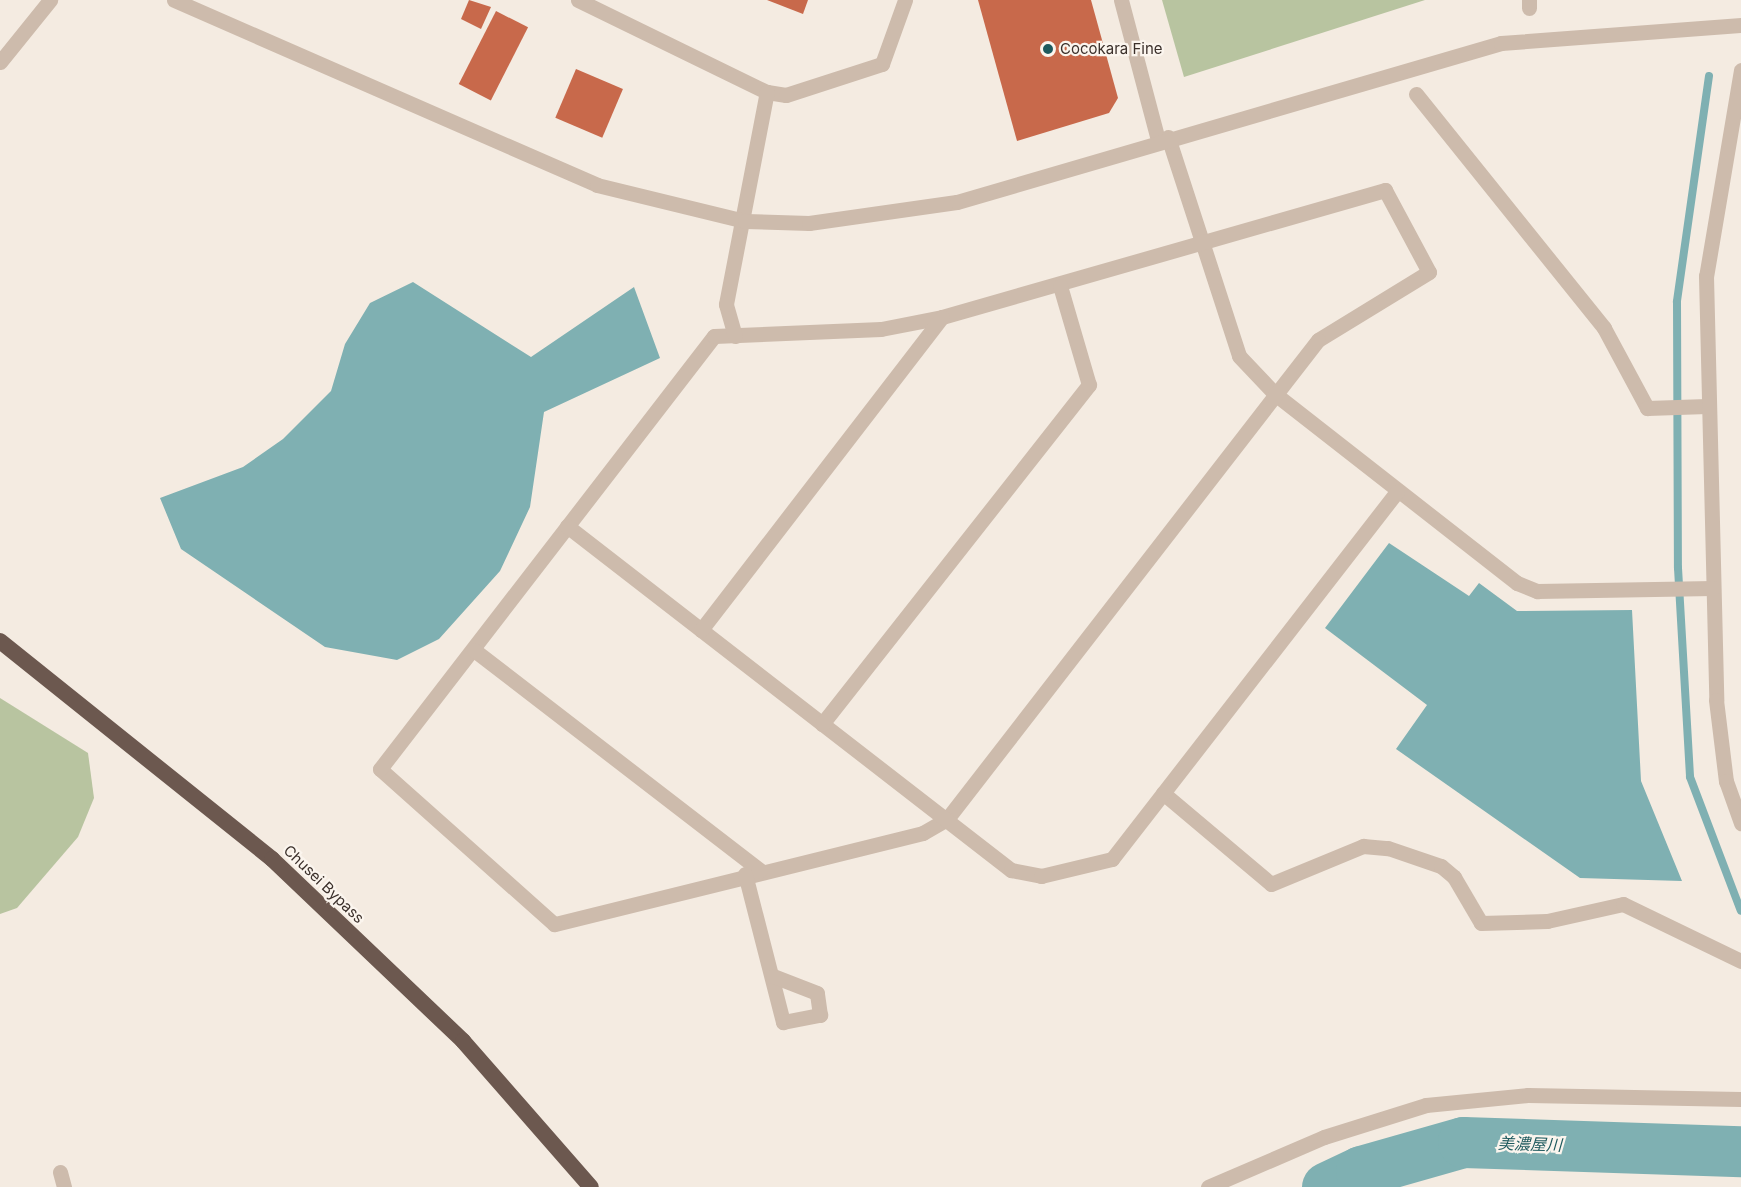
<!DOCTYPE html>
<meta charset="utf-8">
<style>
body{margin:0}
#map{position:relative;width:1741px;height:1187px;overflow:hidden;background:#f4ebe1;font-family:Inter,"Noto Sans JP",sans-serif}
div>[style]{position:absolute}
.green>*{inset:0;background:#b8c4a0}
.water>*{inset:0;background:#7fb0b2}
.stream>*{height:8px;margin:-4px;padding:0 4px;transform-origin:4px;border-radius:4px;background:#7fb0b2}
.river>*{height:51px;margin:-25.5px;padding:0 25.5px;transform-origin:25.5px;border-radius:25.5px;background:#7fb0b2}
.building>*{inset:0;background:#c8694b;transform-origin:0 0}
.service>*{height:15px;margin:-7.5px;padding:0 7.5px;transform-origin:7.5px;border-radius:7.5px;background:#cdbbac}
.minor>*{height:15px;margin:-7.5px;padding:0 7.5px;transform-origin:7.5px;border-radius:7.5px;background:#cdbbac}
.tertiary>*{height:15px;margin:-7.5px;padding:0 7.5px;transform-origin:7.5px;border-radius:7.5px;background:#cdbbac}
.trunk>*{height:16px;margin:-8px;padding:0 8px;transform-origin:8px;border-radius:8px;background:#6c584f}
.dots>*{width:16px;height:16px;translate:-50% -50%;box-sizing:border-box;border:3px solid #fbf5ee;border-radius:50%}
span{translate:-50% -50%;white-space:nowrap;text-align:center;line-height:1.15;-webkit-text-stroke:4.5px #fbf5ee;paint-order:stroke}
.poi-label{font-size:15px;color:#3b302b}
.left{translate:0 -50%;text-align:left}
.street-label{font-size:15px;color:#3b302b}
.water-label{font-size:16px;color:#1f5a5e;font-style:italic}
</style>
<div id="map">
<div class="green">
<div style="clip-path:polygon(1162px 0,1425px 0,1184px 77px)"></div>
<div style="clip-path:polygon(0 698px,88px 753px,94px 798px,78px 837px,17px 908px,0 914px)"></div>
</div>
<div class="water">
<div style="clip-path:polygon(413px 282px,531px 357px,634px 287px,660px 358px,544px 412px,530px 507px,500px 571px,439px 639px,397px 660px,325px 647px,181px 549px,160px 498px,243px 467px,283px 439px,331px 391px,345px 344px,370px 303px)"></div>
<div style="clip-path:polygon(1389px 543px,1469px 596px,1479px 583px,1517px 611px,1632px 610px,1641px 781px,1682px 881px,1580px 878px,1396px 749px,1427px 705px,1325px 628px)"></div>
</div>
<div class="stream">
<div style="left:1709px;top:76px;width:228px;rotate:98.1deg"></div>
<div style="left:1677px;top:302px;width:266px;rotate:89.8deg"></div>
<div style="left:1678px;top:568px;width:209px;rotate:86.7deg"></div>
<div style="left:1690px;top:777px;width:143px;rotate:69.2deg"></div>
</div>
<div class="river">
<div style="left:1327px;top:1187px;width:38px;rotate:-25deg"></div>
<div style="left:1361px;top:1171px;width:106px;rotate:-15.9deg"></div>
<div style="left:1463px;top:1142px;width:278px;rotate:1.9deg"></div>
</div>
<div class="building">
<div style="clip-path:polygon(469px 0,491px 7px,481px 29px,461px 19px)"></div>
<div style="clip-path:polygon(767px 0,808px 0,803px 14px)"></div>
<div style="clip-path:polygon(978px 0,1091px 0,1118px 98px,1109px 113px,1017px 141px)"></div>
<div style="left:496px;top:11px;width:36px;height:82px;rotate:27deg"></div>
<div style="left:576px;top:69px;width:51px;height:53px;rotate:23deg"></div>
</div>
<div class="service">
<div style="left:1416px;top:94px;width:300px;rotate:51.2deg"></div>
<div style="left:1604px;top:328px;width:91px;rotate:61.7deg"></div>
<div style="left:1647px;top:408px;width:60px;rotate:-1.9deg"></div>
<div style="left:1163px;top:793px;width:141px;rotate:40.1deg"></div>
<div style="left:1271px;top:884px;width:100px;rotate:-22.4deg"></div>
<div style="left:1363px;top:846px;width:25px;rotate:5deg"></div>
<div style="left:1388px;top:848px;width:56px;rotate:18.8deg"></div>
<div style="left:1441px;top:866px;width:17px;rotate:40deg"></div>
<div style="left:1454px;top:877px;width:53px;rotate:59.6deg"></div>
<div style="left:1481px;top:923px;width:66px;rotate:-1.7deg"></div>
<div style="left:1547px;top:921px;width:78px;rotate:-12.6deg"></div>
<div style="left:1623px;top:904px;width:131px;rotate:25.8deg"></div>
</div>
<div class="minor">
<div style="left:578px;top:0;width:210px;rotate:26deg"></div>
<div style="left:767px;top:92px;width:19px;rotate:9deg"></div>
<div style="left:786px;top:95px;width:101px;rotate:-17.9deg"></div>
<div style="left:882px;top:64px;width:68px;rotate:-70.2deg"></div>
<div style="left:1121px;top:0;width:145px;rotate:75.2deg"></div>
<div style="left:1529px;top:0;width:8px;rotate:90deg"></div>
<div style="left:0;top:62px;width:80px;rotate:-51.1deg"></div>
<div style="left:1741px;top:70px;width:209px;rotate:99.6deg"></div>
<div style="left:1706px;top:276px;width:424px;rotate:88.6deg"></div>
<div style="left:1716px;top:700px;width:82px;rotate:83deg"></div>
<div style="left:1726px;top:781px;width:45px;rotate:70.3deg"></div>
<div style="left:1168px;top:137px;width:230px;rotate:72deg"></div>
<div style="left:1239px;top:356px;width:52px;rotate:46.5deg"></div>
<div style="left:1275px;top:394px;width:307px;rotate:38deg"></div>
<div style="left:1517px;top:583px;width:22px;rotate:22deg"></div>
<div style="left:1537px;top:591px;width:176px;rotate:-1deg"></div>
<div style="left:1385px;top:190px;width:93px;rotate:61.8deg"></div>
<div style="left:1429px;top:272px;width:130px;rotate:148.5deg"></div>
<div style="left:1318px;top:340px;width:606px;rotate:127.76deg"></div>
<div style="left:947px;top:819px;width:28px;rotate:150deg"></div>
<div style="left:923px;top:833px;width:380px;rotate:166.1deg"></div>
<div style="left:554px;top:924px;width:233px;rotate:-138.3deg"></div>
<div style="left:380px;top:769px;width:547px;rotate:-52.35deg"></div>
<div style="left:714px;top:336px;width:167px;rotate:-2.4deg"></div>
<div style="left:881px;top:329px;width:62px;rotate:-11.1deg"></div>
<div style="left:942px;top:317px;width:461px;rotate:-16deg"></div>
<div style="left:735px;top:336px;width:33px;rotate:-106deg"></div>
<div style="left:726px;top:304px;width:216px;rotate:-79.1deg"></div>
<div style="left:567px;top:526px;width:562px;rotate:37.77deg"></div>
<div style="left:1011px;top:870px;width:31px;rotate:11deg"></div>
<div style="left:1041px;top:876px;width:73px;rotate:-13.5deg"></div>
<div style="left:1112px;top:859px;width:465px;rotate:-52.2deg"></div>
<div style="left:701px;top:630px;width:395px;rotate:-52.4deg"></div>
<div style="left:474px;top:650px;width:361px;rotate:37.6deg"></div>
<div style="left:822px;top:724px;width:432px;rotate:-51.8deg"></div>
<div style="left:1089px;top:385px;width:103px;rotate:-106.3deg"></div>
<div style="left:745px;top:874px;width:153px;rotate:75.6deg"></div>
<div style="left:783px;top:1022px;width:38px;rotate:-11deg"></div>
<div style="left:820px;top:1015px;width:22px;rotate:-98deg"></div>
<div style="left:817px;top:993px;width:47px;rotate:-158.9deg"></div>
<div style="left:60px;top:1172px;width:16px;rotate:75deg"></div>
<div style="left:1208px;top:1187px;width:126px;rotate:-23.3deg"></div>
<div style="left:1324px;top:1137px;width:107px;rotate:-17.4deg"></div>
<div style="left:1426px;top:1105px;width:102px;rotate:-5.6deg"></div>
<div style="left:1528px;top:1095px;width:213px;rotate:1.1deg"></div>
</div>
<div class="tertiary">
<div style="left:174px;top:0;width:462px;rotate:23.6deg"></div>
<div style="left:597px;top:185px;width:152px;rotate:13.7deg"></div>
<div style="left:745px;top:221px;width:64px;rotate:1.8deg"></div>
<div style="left:809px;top:223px;width:149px;rotate:-8.1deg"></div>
<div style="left:957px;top:202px;width:567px;rotate:-16.29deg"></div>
<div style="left:1501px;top:43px;width:241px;rotate:-4.3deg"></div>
</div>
<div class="trunk">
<div style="left:0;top:641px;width:349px;rotate:38.7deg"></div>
<div style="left:272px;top:859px;width:264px;rotate:43.6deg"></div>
<div style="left:463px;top:1041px;width:194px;rotate:48.8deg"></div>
</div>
<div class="dots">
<div style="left:1048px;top:49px;background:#1f5a5e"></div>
</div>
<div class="poi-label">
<span class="left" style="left:1060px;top:49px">Cocokara Fine</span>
</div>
<div class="street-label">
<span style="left:324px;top:884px;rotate:44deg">Chusei Bypass</span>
</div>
<div class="water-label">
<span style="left:1530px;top:1144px;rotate:2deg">美濃屋川</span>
</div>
</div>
